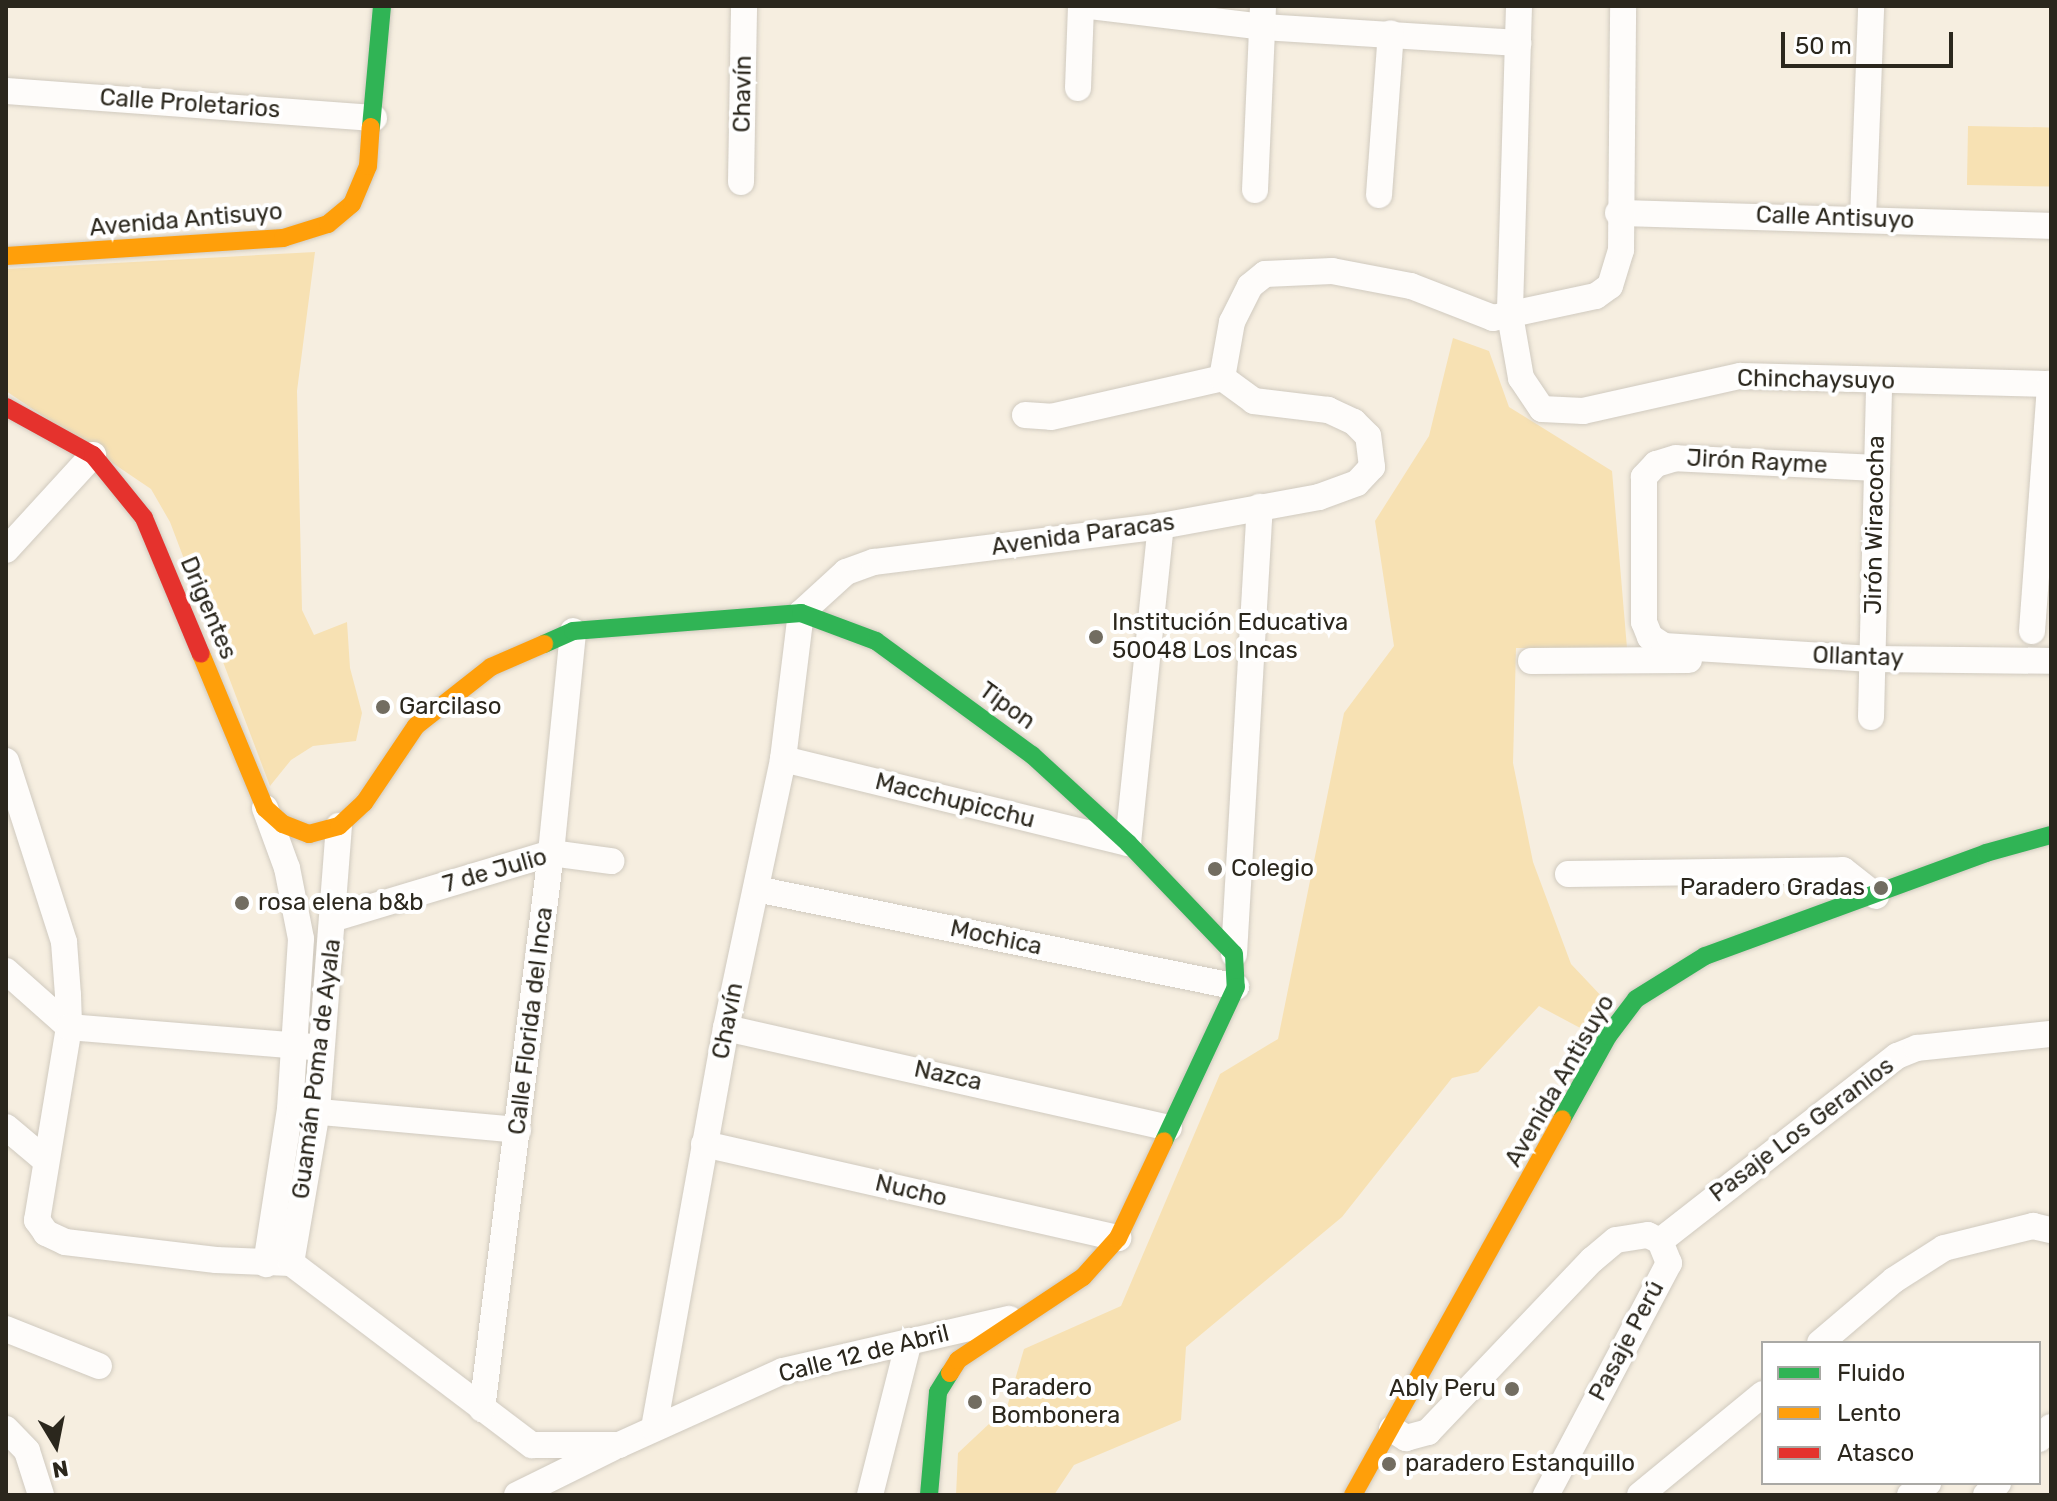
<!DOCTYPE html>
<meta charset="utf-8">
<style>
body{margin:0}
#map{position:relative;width:2057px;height:1501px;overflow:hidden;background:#f6eee0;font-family:Rubik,sans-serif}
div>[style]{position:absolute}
.green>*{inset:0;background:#f7e1b3;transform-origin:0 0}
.roads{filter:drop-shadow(0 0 2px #d0cabf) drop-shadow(0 0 2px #d0cabf)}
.street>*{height:26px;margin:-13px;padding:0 13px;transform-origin:13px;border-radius:13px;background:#fefcfa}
.fast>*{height:18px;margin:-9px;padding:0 9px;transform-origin:9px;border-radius:9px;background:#30b455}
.slow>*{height:18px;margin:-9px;padding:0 9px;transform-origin:9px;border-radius:9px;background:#ff9f0a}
.jam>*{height:18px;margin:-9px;padding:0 9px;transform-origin:9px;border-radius:9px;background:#e5322d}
.dots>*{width:22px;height:22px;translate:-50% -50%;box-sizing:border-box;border:4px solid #fff;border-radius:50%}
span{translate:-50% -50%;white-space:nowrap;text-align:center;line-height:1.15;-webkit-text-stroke:8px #fff;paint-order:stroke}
.street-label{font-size:24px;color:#2b271d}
.poi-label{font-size:24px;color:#2b271d}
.left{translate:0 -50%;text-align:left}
.right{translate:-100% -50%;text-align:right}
.frame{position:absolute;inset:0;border:8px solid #2b271d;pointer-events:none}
.legend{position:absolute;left:1761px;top:1341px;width:280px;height:144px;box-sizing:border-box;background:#fff;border:2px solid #aaa9a5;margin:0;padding:10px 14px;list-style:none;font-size:24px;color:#2b271d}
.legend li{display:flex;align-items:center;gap:16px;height:40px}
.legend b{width:40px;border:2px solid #aaa9a5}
.north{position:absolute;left:16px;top:1405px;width:80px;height:80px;-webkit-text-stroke:6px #fff;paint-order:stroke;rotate:170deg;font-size:22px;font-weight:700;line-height:32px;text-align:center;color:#2b271d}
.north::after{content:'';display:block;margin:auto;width:28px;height:36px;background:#2b271d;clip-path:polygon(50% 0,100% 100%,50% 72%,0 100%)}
.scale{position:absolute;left:1781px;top:32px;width:172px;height:36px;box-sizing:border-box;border:4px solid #2b271d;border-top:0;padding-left:10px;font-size:24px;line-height:28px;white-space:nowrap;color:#2b271d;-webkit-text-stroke:6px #fff;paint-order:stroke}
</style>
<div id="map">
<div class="green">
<div style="left:1968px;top:126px;width:83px;height:59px;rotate:1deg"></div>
<div style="clip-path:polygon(315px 252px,297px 391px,302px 610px,314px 635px,347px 622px,350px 668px,362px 713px,356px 741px,313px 746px,291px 760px,270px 786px,170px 522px,151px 489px,6px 391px,6px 269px)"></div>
<div style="clip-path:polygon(1453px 338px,1489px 351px,1509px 407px,1612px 471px,1627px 648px,1516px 648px,1513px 763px,1533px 862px,1571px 964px,1605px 1000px,1584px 1030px,1539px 1006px,1478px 1072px,1452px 1078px,1342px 1217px,1186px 1347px,1181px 1420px,1074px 1465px,1054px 1495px,956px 1495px,958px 1453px,1007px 1407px,1024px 1349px,1121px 1306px,1220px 1074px,1278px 1039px,1344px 713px,1394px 646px,1375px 521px,1429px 436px)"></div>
</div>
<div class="roads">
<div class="street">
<div style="left:1090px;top:6px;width:174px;rotate:6.9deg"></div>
<div style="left:1263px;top:27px;width:256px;rotate:3.6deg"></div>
<div style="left:1519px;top:6px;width:309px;rotate:91.7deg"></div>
<div style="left:1510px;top:315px;width:64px;rotate:80.1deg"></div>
<div style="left:1521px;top:378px;width:37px;rotate:56deg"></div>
<div style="left:1542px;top:409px;width:41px;rotate:2.8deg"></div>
<div style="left:1583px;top:411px;width:161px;rotate:-12.6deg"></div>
<div style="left:1740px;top:376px;width:311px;rotate:1.5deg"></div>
<div style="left:1078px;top:88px;width:82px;rotate:-87.9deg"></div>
<div style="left:6px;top:91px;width:369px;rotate:4.2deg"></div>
<div style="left:741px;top:182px;width:176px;rotate:-89deg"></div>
<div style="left:1255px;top:190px;width:184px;rotate:-87.5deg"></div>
<div style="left:1379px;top:195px;width:162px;rotate:-85.8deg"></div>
<div style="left:1618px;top:213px;width:433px;rotate:1.7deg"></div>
<div style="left:1863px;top:219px;width:213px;rotate:-87.8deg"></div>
<div style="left:1025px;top:415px;width:26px;rotate:4deg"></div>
<div style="left:1051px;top:417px;width:175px;rotate:-12.8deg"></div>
<div style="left:1877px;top:468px;width:201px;rotate:-177.2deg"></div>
<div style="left:1676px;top:458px;width:21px;rotate:163deg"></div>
<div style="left:1656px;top:464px;width:18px;rotate:133deg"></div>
<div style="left:1644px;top:477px;width:145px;rotate:90deg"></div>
<div style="left:1644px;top:622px;width:16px;rotate:68deg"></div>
<div style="left:1650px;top:637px;width:17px;rotate:33deg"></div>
<div style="left:1664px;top:646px;width:208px;rotate:3.6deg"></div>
<div style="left:1872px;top:659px;width:179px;rotate:0.6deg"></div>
<div style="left:6px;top:550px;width:129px;rotate:-47.5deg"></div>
<div style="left:2032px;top:631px;width:248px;rotate:-85.8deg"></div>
<div style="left:1531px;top:661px;width:158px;rotate:-0.4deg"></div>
<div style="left:1871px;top:717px;width:336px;rotate:-88.6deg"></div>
<div style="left:783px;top:759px;width:355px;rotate:13.7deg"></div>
<div style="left:1128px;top:843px;width:319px;rotate:-84.1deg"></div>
<div style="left:6px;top:761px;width:190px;rotate:72.2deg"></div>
<div style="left:64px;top:942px;width:53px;rotate:85.7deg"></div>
<div style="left:68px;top:995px;width:32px;rotate:88deg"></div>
<div style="left:69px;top:1027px;width:196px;rotate:99.4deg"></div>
<div style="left:37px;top:1220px;width:16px;rotate:55deg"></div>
<div style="left:46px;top:1233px;width:21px;rotate:25deg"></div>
<div style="left:65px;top:1242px;width:152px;rotate:6.8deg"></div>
<div style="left:216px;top:1260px;width:75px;rotate:2.3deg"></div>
<div style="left:265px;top:808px;width:64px;rotate:69.9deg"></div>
<div style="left:287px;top:868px;width:72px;rotate:78.8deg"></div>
<div style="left:301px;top:939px;width:170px;rotate:93.7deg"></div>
<div style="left:290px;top:1109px;width:157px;rotate:98.8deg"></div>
<div style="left:1568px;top:874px;width:275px;rotate:-0.8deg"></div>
<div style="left:1843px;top:870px;width:42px;rotate:38.2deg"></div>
<div style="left:756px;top:889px;width:490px;rotate:11.5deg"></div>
<div style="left:335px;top:918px;width:226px;rotate:-16.7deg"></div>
<div style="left:551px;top:853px;width:61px;rotate:7.6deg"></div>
<div style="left:1234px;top:954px;width:448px;rotate:-86.7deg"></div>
<div style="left:6px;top:971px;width:84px;rotate:41.6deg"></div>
<div style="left:69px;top:1027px;width:244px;rotate:4.7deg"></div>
<div style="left:726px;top:1028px;width:454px;rotate:12.7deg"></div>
<div style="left:299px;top:1110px;width:220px;rotate:5.2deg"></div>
<div style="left:6px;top:1127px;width:50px;rotate:40.1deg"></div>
<div style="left:704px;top:1144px;width:425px;rotate:12.8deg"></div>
<div style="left:1660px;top:1241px;width:301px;rotate:-38deg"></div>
<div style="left:1897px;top:1056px;width:22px;rotate:-22deg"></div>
<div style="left:1917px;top:1048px;width:135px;rotate:-6deg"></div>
<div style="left:291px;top:1263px;width:302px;rotate:37.1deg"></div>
<div style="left:532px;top:1445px;width:87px"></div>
<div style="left:619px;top:1445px;width:180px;rotate:-24.3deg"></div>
<div style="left:783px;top:1371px;width:232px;rotate:-13deg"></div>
<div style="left:291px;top:1263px;width:154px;rotate:-80.3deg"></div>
<div style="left:317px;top:1111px;width:286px;rotate:-85.6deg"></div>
<div style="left:6px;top:1329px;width:100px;rotate:21.7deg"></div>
<div style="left:1820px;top:1343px;width:97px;rotate:-40.4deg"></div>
<div style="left:1894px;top:1280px;width:59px;rotate:-32.6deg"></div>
<div style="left:1944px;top:1248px;width:92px;rotate:-13.9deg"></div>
<div style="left:2033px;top:1226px;width:18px;rotate:13deg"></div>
<div style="left:482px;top:1409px;width:560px;rotate:-82.93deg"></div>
<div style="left:551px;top:853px;width:223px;rotate:-84.3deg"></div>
<div style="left:654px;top:1428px;width:406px;rotate:-79.8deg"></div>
<div style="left:726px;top:1028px;width:275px;rotate:-78deg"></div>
<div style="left:783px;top:759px;width:147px;rotate:-83deg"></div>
<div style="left:801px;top:613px;width:61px;rotate:-42.3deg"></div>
<div style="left:846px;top:572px;width:30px;rotate:-20deg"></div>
<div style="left:874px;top:562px;width:289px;rotate:-7.1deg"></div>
<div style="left:1161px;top:526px;width:161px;rotate:-10.4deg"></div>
<div style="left:1319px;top:497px;width:40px;rotate:-20.2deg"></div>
<div style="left:1357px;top:483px;width:22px;rotate:-47deg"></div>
<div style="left:1372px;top:467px;width:31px;rotate:-97deg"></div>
<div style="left:1368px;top:436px;width:20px;rotate:-135deg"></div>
<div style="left:1354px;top:422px;width:29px;rotate:-155deg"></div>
<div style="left:1328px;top:410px;width:75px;rotate:-173.1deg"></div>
<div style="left:1254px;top:401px;width:39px;rotate:-144deg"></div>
<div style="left:1222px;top:378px;width:57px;rotate:-79.9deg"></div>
<div style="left:1232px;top:322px;width:40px;rotate:-63.4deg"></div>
<div style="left:1250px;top:286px;width:19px;rotate:-39deg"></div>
<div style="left:1265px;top:274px;width:67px;rotate:-2.6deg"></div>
<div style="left:1332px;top:271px;width:80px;rotate:10.8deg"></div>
<div style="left:1411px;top:286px;width:88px;rotate:21.3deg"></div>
<div style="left:1493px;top:318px;width:105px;rotate:-12.1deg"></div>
<div style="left:1596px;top:296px;width:17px;rotate:-36deg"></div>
<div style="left:1610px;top:286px;width:38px;rotate:-73deg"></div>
<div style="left:1621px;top:250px;width:244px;rotate:-89.5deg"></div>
<div style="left:6px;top:1429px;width:30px;rotate:46deg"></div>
<div style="left:27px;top:1451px;width:46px;rotate:72.3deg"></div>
<div style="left:1392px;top:1429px;width:17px;rotate:33deg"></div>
<div style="left:1406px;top:1438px;width:23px;rotate:-15deg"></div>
<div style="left:1428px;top:1432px;width:238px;rotate:-46.4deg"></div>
<div style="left:1592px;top:1260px;width:31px;rotate:-40deg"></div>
<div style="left:1616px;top:1240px;width:32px;rotate:-9deg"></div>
<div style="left:1648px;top:1235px;width:13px;rotate:27deg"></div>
<div style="left:1660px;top:1241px;width:24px;rotate:68deg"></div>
<div style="left:1669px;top:1263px;width:263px;rotate:117.9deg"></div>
<div style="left:2039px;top:1439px;width:17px;rotate:-45deg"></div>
<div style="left:517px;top:1495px;width:106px;rotate:-26.3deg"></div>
<div style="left:870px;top:1495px;width:159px;rotate:-75.8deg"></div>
<div style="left:1640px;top:1495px;width:159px;rotate:-39.4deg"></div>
<div style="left:1910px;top:1495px;width:22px;rotate:-34deg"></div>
<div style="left:1986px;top:1495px;width:17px;rotate:-45deg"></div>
</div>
<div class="fast">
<div style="left:371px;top:127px;width:121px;rotate:-84.8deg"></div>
<div style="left:544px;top:644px;width:32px;rotate:-24deg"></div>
<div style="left:573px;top:631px;width:229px;rotate:-4.5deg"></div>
<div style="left:801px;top:613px;width:80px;rotate:20.5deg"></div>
<div style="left:876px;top:641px;width:193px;rotate:36.2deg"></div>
<div style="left:1032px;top:755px;width:130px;rotate:42.5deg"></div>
<div style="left:1128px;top:843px;width:153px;rotate:46.3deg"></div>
<div style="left:1234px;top:954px;width:33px;rotate:87deg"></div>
<div style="left:1236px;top:987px;width:170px;rotate:115.1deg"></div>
<div style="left:1562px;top:1119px;width:95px;rotate:-61deg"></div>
<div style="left:1608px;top:1036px;width:46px;rotate:-52.9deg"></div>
<div style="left:1636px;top:999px;width:81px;rotate:-31.9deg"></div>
<div style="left:1705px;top:956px;width:299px;rotate:-20.1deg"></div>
<div style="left:1986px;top:853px;width:67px;rotate:-15.5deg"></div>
<div style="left:929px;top:1495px;width:103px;rotate:-85deg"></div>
<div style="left:938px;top:1392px;width:22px;rotate:-58deg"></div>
</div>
<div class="slow">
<div style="left:6px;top:256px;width:278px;rotate:-3.7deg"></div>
<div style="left:283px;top:238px;width:47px;rotate:-17.3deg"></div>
<div style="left:328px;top:224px;width:31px;rotate:-40deg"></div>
<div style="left:352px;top:204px;width:41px;rotate:-67.2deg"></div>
<div style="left:368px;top:166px;width:39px;rotate:-86deg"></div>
<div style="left:201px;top:654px;width:167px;rotate:67.4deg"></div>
<div style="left:265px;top:808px;width:24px;rotate:42deg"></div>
<div style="left:283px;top:824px;width:28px;rotate:21deg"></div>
<div style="left:309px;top:834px;width:31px;rotate:-15deg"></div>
<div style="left:339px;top:826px;width:34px;rotate:-43deg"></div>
<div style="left:364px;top:803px;width:93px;rotate:-56deg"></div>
<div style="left:416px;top:726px;width:95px;rotate:-38.2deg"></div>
<div style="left:491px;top:667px;width:58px;rotate:-23.5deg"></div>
<div style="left:950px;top:1373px;width:15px;rotate:-58deg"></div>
<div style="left:958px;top:1360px;width:150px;rotate:-33.6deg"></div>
<div style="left:1083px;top:1277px;width:52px;rotate:-48.1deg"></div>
<div style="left:1118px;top:1238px;width:107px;rotate:-64.6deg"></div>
<div style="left:1353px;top:1495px;width:430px;rotate:-60.9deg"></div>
</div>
<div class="jam">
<div style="left:6px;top:407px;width:99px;rotate:28.9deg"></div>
<div style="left:93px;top:455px;width:81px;rotate:51deg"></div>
<div style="left:144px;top:518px;width:147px;rotate:67.3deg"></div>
</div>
</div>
<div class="dots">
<div style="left:1096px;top:637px;background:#726d61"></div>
<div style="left:383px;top:707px;background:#726d61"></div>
<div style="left:1215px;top:869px;background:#726d61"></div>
<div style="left:1881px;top:888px;background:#726d61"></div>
<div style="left:242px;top:903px;background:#726d61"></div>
<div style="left:1512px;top:1389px;background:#726d61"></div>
<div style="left:975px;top:1402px;background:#726d61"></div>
<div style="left:1389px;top:1464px;background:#726d61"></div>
</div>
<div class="street-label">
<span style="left:743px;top:94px;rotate:-89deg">Chavín</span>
<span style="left:190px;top:104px;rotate:4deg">Calle Proletarios</span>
<span style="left:1835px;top:218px;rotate:2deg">Calle Antisuyo</span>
<span style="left:186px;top:220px;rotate:-5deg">Avenida Antisuyo</span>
<span style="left:1816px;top:380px;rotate:1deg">Chinchaysuyo</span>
<span style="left:1757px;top:462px;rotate:3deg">Jirón Rayme</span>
<span style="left:1875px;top:525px;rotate:-89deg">Jirón Wiracocha</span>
<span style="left:1083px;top:535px;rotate:-8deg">Avenida Paracas</span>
<span style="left:208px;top:608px;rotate:67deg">Drigentes</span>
<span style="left:1858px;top:657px;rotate:2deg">Ollantay</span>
<span style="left:1007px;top:706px;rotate:36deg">Tipon</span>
<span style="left:955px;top:801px;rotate:14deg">Macchupicchu</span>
<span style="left:495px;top:871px;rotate:-16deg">7 de Julio</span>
<span style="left:996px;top:938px;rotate:12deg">Mochica</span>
<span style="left:531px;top:1021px;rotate:-83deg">Calle Florida del Inca</span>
<span style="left:728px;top:1021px;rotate:-79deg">Chavín</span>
<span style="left:317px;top:1069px;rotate:-83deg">Guamán Poma de Ayala</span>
<span style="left:948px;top:1076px;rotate:12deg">Nazca</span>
<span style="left:1560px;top:1081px;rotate:-60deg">Avenida Antisuyo</span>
<span style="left:1802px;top:1130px;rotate:-37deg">Pasaje Los Geranios</span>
<span style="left:911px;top:1191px;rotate:13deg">Nucho</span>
<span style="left:1627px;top:1341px;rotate:-62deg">Pasaje Perú</span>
<span style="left:864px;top:1354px;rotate:-14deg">Calle 12 de Abril</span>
</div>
<div class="poi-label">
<span class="left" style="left:1112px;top:637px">Institución Educativa<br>50048 Los Incas</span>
<span class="left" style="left:399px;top:707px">Garcilaso</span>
<span class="left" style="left:1231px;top:869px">Colegio</span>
<span class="right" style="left:1865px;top:888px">Paradero Gradas</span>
<span class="left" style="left:258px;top:903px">rosa elena b&amp;b</span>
<span class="left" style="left:991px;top:1402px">Paradero<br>Bombonera</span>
<span class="right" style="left:1496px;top:1389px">Ably Peru</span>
<span class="left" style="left:1405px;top:1464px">paradero Estanquillo</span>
</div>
<div class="frame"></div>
<ul class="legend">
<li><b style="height:10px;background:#30b455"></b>Fluido</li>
<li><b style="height:10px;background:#ff9f0a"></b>Lento</li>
<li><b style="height:10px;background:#e5322d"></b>Atasco</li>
</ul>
<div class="north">N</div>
<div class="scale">50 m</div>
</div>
